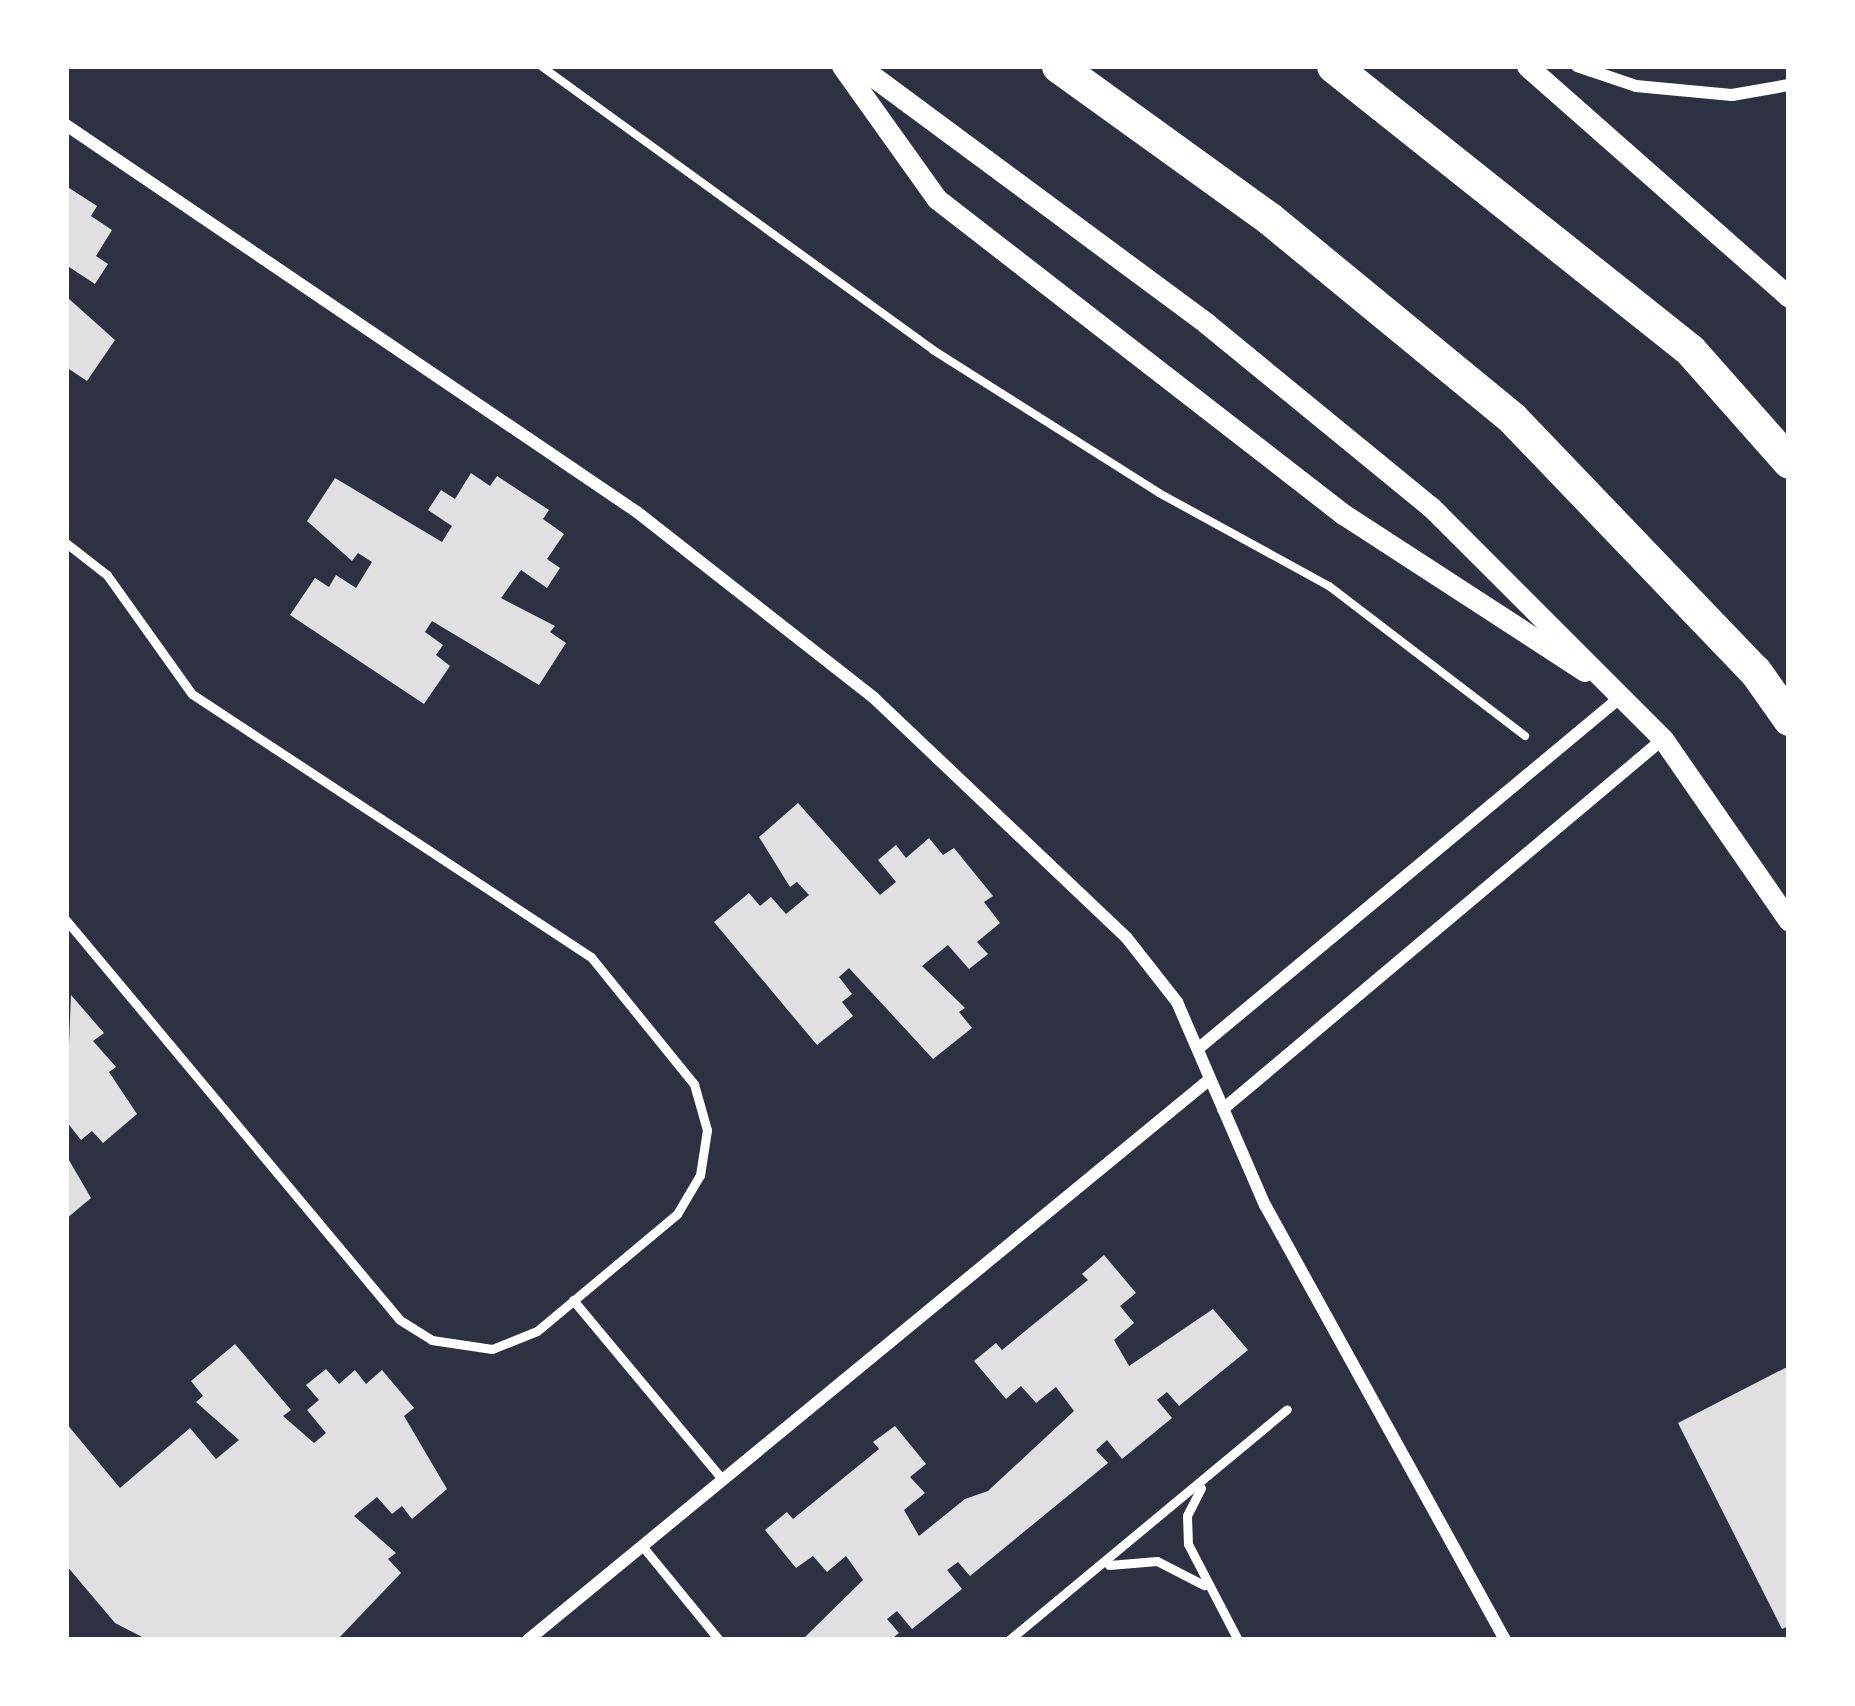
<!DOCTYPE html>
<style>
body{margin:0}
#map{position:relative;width:1855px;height:1706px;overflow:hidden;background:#2d3142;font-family:"Golos Text",sans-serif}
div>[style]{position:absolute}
.building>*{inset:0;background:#e0e0e3}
.path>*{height:8px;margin:-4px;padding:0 4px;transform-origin:4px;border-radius:4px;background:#fff}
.service>*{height:9px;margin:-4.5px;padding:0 4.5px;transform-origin:4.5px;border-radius:4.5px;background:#fff}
.minor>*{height:12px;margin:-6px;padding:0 6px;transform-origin:6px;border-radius:6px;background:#fff}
.tertiary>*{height:21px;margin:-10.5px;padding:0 10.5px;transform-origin:10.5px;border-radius:10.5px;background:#fff}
.trunk>*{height:33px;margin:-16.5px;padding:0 16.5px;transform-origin:16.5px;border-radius:16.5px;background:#fff}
span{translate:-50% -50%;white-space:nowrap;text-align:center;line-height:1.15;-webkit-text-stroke:9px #fff;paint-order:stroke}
.frame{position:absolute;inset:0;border:69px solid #fff;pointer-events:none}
</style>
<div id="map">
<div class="building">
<div style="clip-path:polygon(66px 186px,97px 206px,91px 216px,112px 230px,96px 256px,108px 264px,95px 284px,66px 265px)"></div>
<div style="clip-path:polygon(69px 299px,115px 340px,87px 381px,66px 367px)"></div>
<div style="clip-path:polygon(471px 473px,490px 486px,497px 476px,549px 510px,543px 519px,564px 534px,547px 559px,560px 568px,547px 588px,521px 570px,501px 598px,555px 626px,550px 632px,566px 643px,539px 685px,432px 621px,425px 632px,443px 645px,436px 655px,450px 666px,424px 704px,290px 615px,315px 578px,329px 587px,336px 575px,356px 588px,372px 562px,358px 553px,352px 561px,307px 521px,335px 478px,442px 542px,452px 526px,428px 510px,441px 490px,455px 499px)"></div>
<div style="clip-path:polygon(798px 803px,880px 895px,896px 882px,878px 860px,896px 845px,906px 858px,929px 838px,943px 855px,954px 848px,993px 896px,984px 902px,1000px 923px,977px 942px,988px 954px,969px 969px,948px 945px,922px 966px,965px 1008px,959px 1012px,972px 1028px,933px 1059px,849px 968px,839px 977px,852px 994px,842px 1002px,853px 1016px,817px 1045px,714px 922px,749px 893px,760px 906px,771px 897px,786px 914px,809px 895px,797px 882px,790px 887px,759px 837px)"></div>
<div style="clip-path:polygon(71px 995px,104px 1033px,93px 1041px,116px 1067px,109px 1072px,137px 1114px,103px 1143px,92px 1131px,81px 1140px,66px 1121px)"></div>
<div style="clip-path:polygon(66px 1155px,91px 1198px,66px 1219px)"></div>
<div style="clip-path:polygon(1104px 1255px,1136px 1293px,1120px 1306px,1134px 1323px,1114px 1340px,1129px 1366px,1213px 1309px,1248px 1350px,1179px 1406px,1167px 1392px,1157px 1400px,1172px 1418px,1122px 1459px,1107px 1440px,1096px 1450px,1108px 1463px,970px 1576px,958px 1562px,947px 1570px,962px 1589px,912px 1629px,897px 1611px,887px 1619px,899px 1633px,890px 1640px,802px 1640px,863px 1580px,846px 1556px,827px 1572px,813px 1556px,796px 1568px,765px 1530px,787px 1512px,793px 1519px,879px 1449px,873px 1442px,895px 1426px,926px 1464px,910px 1477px,925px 1493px,904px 1510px,919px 1536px,965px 1499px,988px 1491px,1074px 1411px,1056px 1387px,1036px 1403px,1021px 1386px,1006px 1399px,974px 1361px,996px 1343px,1002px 1350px,1088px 1280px,1082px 1274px)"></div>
<div style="clip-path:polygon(235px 1344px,291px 1410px,283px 1416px,314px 1443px,326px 1433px,307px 1410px,319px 1400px,306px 1385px,326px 1369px,339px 1384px,355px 1370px,366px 1384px,382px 1370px,414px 1408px,404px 1416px,447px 1489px,412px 1519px,402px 1506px,392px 1514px,377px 1497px,354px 1516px,396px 1553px,388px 1559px,401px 1573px,337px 1640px,148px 1640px,115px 1623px,66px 1565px,66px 1423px,120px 1488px,190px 1428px,216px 1459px,239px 1440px,196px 1402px,203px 1396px,191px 1381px)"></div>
<div style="clip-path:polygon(1789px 1366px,1789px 1626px,1782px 1629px,1678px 1423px)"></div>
</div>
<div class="path">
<div style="left:541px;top:66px;width:484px;rotate:35.9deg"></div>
<div style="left:933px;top:350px;width:267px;rotate:32.3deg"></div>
<div style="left:1159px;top:493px;width:194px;rotate:28.7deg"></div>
<div style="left:1329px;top:586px;width:247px;rotate:37.4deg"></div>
</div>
<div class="service">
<div style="left:66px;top:543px;width:52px;rotate:38deg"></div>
<div style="left:107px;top:575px;width:146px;rotate:54.5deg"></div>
<div style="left:192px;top:694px;width:478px;rotate:33.4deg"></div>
<div style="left:591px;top:957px;width:164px;rotate:51deg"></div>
<div style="left:694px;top:1084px;width:48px;rotate:74.2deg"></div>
<div style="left:707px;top:1130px;width:46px;rotate:98.8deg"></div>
<div style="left:700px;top:1175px;width:45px;rotate:120.5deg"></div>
<div style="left:677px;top:1214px;width:182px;rotate:140.1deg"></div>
<div style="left:537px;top:1331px;width:48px;rotate:158.2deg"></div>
<div style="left:492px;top:1349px;width:61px;rotate:-171.5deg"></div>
<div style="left:432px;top:1340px;width:39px;rotate:-148deg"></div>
<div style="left:399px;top:1319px;width:520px;rotate:-129.85deg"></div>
<div style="left:573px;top:1300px;width:234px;rotate:50.2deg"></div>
<div style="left:1201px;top:1488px;width:31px;rotate:117deg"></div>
<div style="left:1187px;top:1516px;width:28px;rotate:88deg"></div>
<div style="left:1188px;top:1544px;width:108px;rotate:62.5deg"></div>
<div style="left:643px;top:1547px;width:120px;rotate:50.7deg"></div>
<div style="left:1109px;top:1565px;width:48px;rotate:-4.8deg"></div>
<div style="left:1157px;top:1561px;width:53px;rotate:27.1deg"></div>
<div style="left:1009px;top:1640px;width:361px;rotate:-39.7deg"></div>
</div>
<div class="minor">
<div style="left:1577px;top:66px;width:62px;rotate:18.7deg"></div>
<div style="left:1636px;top:86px;width:96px;rotate:5.4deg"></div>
<div style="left:1732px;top:95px;width:58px;rotate:-10deg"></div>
<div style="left:66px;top:125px;width:690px;rotate:34.13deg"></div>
<div style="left:637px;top:512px;width:301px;rotate:38.1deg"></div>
<div style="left:874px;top:698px;width:347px;rotate:43.5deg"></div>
<div style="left:1126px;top:937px;width:83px;rotate:51.9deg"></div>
<div style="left:1177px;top:1002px;width:221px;rotate:66.6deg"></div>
<div style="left:1265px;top:1205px;width:497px;rotate:61.1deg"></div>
<div style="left:1199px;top:1048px;width:550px;rotate:-39.77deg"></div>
<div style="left:1223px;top:1109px;width:575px;rotate:-40.06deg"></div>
<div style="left:528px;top:1640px;width:883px;rotate:-39.44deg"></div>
</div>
<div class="tertiary">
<div style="left:842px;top:66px;width:163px;rotate:54.5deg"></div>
<div style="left:937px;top:199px;width:514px;rotate:37.81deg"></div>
<div style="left:1343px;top:514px;width:288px;rotate:33deg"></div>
<div style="left:859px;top:66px;width:432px;rotate:36.5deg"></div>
<div style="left:1206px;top:323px;width:291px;rotate:39.3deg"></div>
<div style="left:1431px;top:507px;width:328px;rotate:45deg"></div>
<div style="left:1663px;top:739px;width:221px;rotate:55.3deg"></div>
<div style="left:1527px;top:66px;width:349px;rotate:41.4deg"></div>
</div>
<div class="trunk">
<div style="left:1058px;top:66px;width:261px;rotate:35.8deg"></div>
<div style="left:1270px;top:219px;width:313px;rotate:39.4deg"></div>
<div style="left:1512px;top:418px;width:351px;rotate:46.2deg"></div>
<div style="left:1755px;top:671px;width:59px;rotate:54.7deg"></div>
<div style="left:1333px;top:66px;width:456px;rotate:38.5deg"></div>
<div style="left:1690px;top:350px;width:149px;rotate:48.5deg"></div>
</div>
<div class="frame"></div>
</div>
